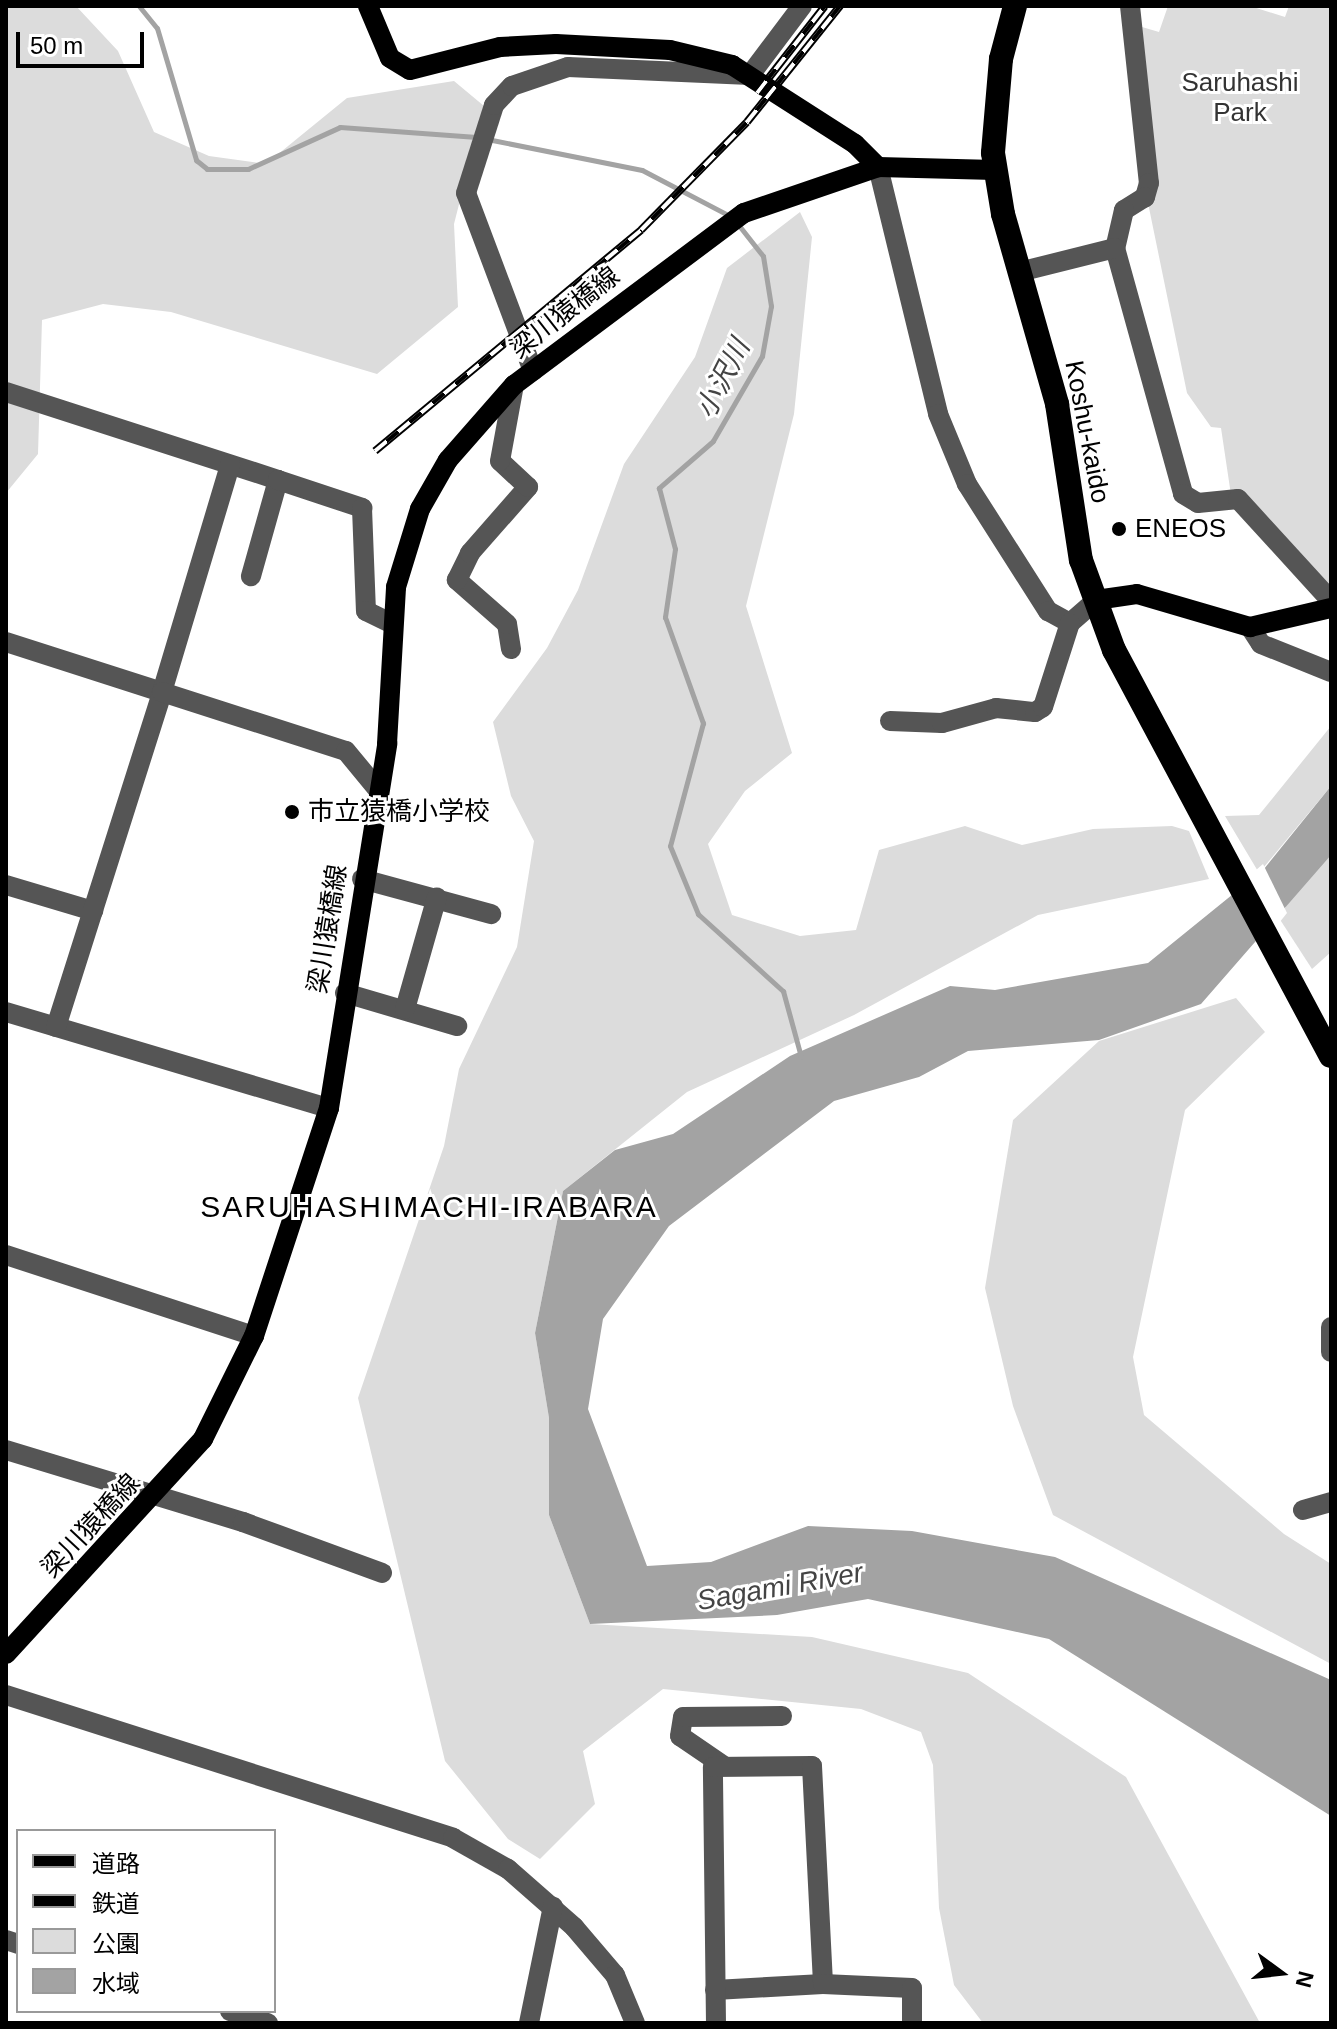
<!DOCTYPE html>
<meta charset="utf-8">
<style>
body{margin:0}
#map{position:relative;width:1337px;height:2029px;overflow:hidden;background:#fff;font-family:Helvetica,"Noto Sans JP",sans-serif}
div>[style]{position:absolute}
.green>*{inset:0;background:#dcdcdc}
.water>*{inset:0;background:#a3a3a3}
.pier>*{inset:0;background:#fff}
.stream>*{height:5px;margin:-2.5px;padding:0 2.5px;transform-origin:2.5px;border-radius:2.5px;background:#a3a3a3}
.minor>*{height:20px;margin:-10px;padding:0 10px;transform-origin:10px;border-radius:10px;background:#555}
.major>*{height:20px;margin:-10px;padding:0 10px;transform-origin:10px;border-radius:10px;background:#000}
.highway>*{height:24px;margin:-12px;padding:0 12px;transform-origin:12px;border-radius:12px;background:#000}
.rail>*{height:8px;margin-top:-4px;transform-origin:0;background:repeating-linear-gradient(90deg,#fff 0 15px,#000 0 30px);box-sizing:border-box;border-block:2px solid #000}
.dots>*{width:22px;height:22px;translate:-50% -50%;box-sizing:border-box;border:4px solid #fff;border-radius:50%}
span{translate:-50% -50%;white-space:nowrap;text-align:center;line-height:1.15;-webkit-text-stroke:6px #fff;paint-order:stroke}
.park-label{font-size:26px;color:#333}
.street-label{font-size:26px;color:#000}
.poi-label{font-size:26px;color:#000}
.left{translate:0 -50%;text-align:left}
.water-label{font-size:28px;color:#444;font-style:italic}
.quarter-label{font-size:30px;color:#000;letter-spacing:2px}
.frame{position:absolute;inset:0;border:8px solid #000;pointer-events:none}
.legend{position:absolute;left:16px;top:1829px;width:260px;height:184px;box-sizing:border-box;background:#fff;border:2px solid #999;margin:0;padding:10px 14px;list-style:none;font-size:24px;color:#000}
.legend li{display:flex;align-items:center;gap:16px;height:40px}
.legend b{width:40px;border:2px solid #999}
.north{position:absolute;left:1241px;top:1933px;width:80px;height:80px;-webkit-text-stroke:6px #fff;paint-order:stroke;rotate:105deg;font-size:22px;font-weight:700;line-height:32px;text-align:center;color:#000}
.north::after{content:'';display:block;margin:auto;width:28px;height:36px;background:#000;clip-path:polygon(50% 0,100% 100%,50% 72%,0 100%)}
.scale{position:absolute;left:16px;top:32px;width:128px;height:36px;box-sizing:border-box;border:4px solid #000;border-top:0;padding-left:10px;font-size:24px;line-height:28px;white-space:nowrap;color:#000;-webkit-text-stroke:6px #fff;paint-order:stroke}
</style>
<div id="map">
<div class="green">
<div style="clip-path:polygon(6px 6px,76px 6px,118px 51px,154px 132px,209px 156px,266px 164px,347px 98px,454px 81px,484px 106px,454px 224px,458px 307px,377px 374px,171px 312px,103px 304px,42px 320px,38px 454px,6px 493px)"></div>
<div style="clip-path:polygon(1168px 6px,1250px 6px,1285px 17px,1289px 6px,1331px 6px,1331px 587px,1231px 495px,1221px 428px,1211px 427px,1187px 393px,1148px 203px,1142px 27px,1159px 32px)"></div>
<div style="clip-path:polygon(800px 212px,812px 237px,794px 414px,746px 606px,792px 753px,745px 791px,708px 844px,732px 915px,800px 936px,856px 930px,879px 850px,965px 826px,1022px 845px,1093px 829px,1172px 826px,1189px 831px,1209px 879px,1038px 915px,854px 1015px,687px 1092px,563px 1191px,535px 1333px,549px 1418px,549px 1515px,590px 1624px,812px 1637px,968px 1673px,1126px 1777px,1260px 2023px,983px 2023px,954px 1985px,939px 1908px,933px 1765px,921px 1732px,861px 1709px,663px 1689px,583px 1751px,595px 1804px,540px 1859px,508px 1839px,445px 1761px,358px 1398px,444px 1146px,459px 1069px,517px 947px,534px 841px,511px 796px,493px 722px,547px 648px,578px 590px,624px 464px,695px 357px,727px 268px)"></div>
<div style="clip-path:polygon(1331px 726px,1331px 786px,1259px 873px,1225px 816px,1259px 815px)"></div>
<div style="clip-path:polygon(1331px 855px,1331px 952px,1312px 969px,1279px 918px,1300px 883px)"></div>
<div style="clip-path:polygon(1236px 998px,1265px 1032px,1185px 1110px,1133px 1357px,1144px 1415px,1284px 1534px,1331px 1564px,1331px 1664px,1053px 1515px,1013px 1406px,985px 1288px,1013px 1120px,1099px 1041px)"></div>
</div>
<div class="water">
<div style="clip-path:polygon(1331px 786px,1331px 855px,1201px 1004px,1099px 1040px,968px 1051px,919px 1077px,834px 1101px,669px 1226px,603px 1319px,588px 1409px,647px 1566px,711px 1562px,808px 1526px,912px 1531px,1055px 1557px,1331px 1680px,1331px 1816px,1049px 1639px,868px 1599px,777px 1615px,590px 1624px,549px 1515px,549px 1418px,535px 1333px,563px 1191px,615px 1150px,673px 1134px,790px 1056px,950px 986px,995px 990px,1148px 963px,1264px 869px)"></div>
</div>
<div class="pier">
<div style="clip-path:polygon(1263px 864px,1287px 913px,1263px 943px,1234px 889px)"></div>
</div>
<div class="stream">
<div style="left:139px;top:6px;width:28px;rotate:51deg"></div>
<div style="left:157px;top:28px;width:138px;rotate:73.5deg"></div>
<div style="left:196px;top:160px;width:14px;rotate:39deg"></div>
<div style="left:207px;top:169px;width:41px"></div>
<div style="left:248px;top:169px;width:101px;rotate:-24.5deg"></div>
<div style="left:340px;top:127px;width:137px;rotate:4.2deg"></div>
<div style="left:487px;top:139px;width:158px;rotate:11.3deg"></div>
<div style="left:642px;top:170px;width:99px;rotate:27.6deg"></div>
<div style="left:737px;top:223px;width:42px;rotate:51.8deg"></div>
<div style="left:763px;top:256px;width:51px;rotate:80.9deg"></div>
<div style="left:771px;top:306px;width:51px;rotate:100.2deg"></div>
<div style="left:762px;top:356px;width:98px;rotate:120deg"></div>
<div style="left:713px;top:441px;width:72px;rotate:139deg"></div>
<div style="left:659px;top:488px;width:63px;rotate:75.3deg"></div>
<div style="left:675px;top:549px;width:69px;rotate:98.4deg"></div>
<div style="left:665px;top:617px;width:113px;rotate:70.3deg"></div>
<div style="left:703px;top:723px;width:127px;rotate:105deg"></div>
<div style="left:670px;top:846px;width:74px;rotate:67.6deg"></div>
<div style="left:698px;top:914px;width:115px;rotate:42.2deg"></div>
<div style="left:783px;top:991px;width:68px;rotate:74.7deg"></div>
</div>
<div class="minor">
<div style="left:1130px;top:6px;width:178px;rotate:83.9deg"></div>
<div style="left:1149px;top:183px;width:15px;rotate:106deg"></div>
<div style="left:1145px;top:197px;width:25px;rotate:148deg"></div>
<div style="left:1124px;top:210px;width:39px;rotate:103deg"></div>
<div style="left:1115px;top:248px;width:255px;rotate:74.5deg"></div>
<div style="left:1183px;top:494px;width:17px;rotate:31deg"></div>
<div style="left:1198px;top:503px;width:40px;rotate:-5.7deg"></div>
<div style="left:1238px;top:499px;width:138px;rotate:47.6deg"></div>
<div style="left:878px;top:167px;width:254px;rotate:76.3deg"></div>
<div style="left:938px;top:414px;width:76px;rotate:67.5deg"></div>
<div style="left:967px;top:484px;width:151px;rotate:57.5deg"></div>
<div style="left:1048px;top:611px;width:25px;rotate:29deg"></div>
<div style="left:1070px;top:623px;width:35px;rotate:-41deg"></div>
<div style="left:1019px;top:272px;width:99px;rotate:-14deg"></div>
<div style="left:533px;top:371px;width:190px;rotate:-110.6deg"></div>
<div style="left:466px;top:193px;width:92px;rotate:-72.3deg"></div>
<div style="left:494px;top:105px;width:26px;rotate:-47deg"></div>
<div style="left:512px;top:86px;width:59px;rotate:-18.7deg"></div>
<div style="left:568px;top:67px;width:182px;rotate:2.5deg"></div>
<div style="left:750px;top:75px;width:86px;rotate:-53deg"></div>
<div style="left:6px;top:392px;width:286px;rotate:17.9deg"></div>
<div style="left:278px;top:480px;width:100px;rotate:105.7deg"></div>
<div style="left:278px;top:480px;width:89px;rotate:18.4deg"></div>
<div style="left:362px;top:508px;width:103px;rotate:87.8deg"></div>
<div style="left:366px;top:611px;width:28px;rotate:26deg"></div>
<div style="left:1250px;top:627px;width:20px;rotate:57deg"></div>
<div style="left:1261px;top:644px;width:75px;rotate:21.8deg"></div>
<div style="left:6px;top:642px;width:164px;rotate:17.8deg"></div>
<div style="left:162px;top:692px;width:237px;rotate:-73.3deg"></div>
<div style="left:511px;top:649px;width:25px;rotate:-99deg"></div>
<div style="left:507px;top:624px;width:67px;rotate:-138.7deg"></div>
<div style="left:457px;top:580px;width:30px;rotate:-64deg"></div>
<div style="left:470px;top:553px;width:88px;rotate:-48.7deg"></div>
<div style="left:528px;top:487px;width:38px;rotate:-137deg"></div>
<div style="left:500px;top:461px;width:77px;rotate:-79.6deg"></div>
<div style="left:890px;top:721px;width:52px;rotate:2.2deg"></div>
<div style="left:942px;top:723px;width:56px;rotate:-15.5deg"></div>
<div style="left:996px;top:708px;width:39px;rotate:6deg"></div>
<div style="left:1035px;top:712px;width:9px;rotate:-32deg"></div>
<div style="left:1043px;top:707px;width:88px;rotate:-72.2deg"></div>
<div style="left:362px;top:879px;width:134px;rotate:15.2deg"></div>
<div style="left:6px;top:885px;width:91px;rotate:16.6deg"></div>
<div style="left:345px;top:993px;width:117px;rotate:16.4deg"></div>
<div style="left:405px;top:1009px;width:116px;rotate:-74.1deg"></div>
<div style="left:6px;top:1012px;width:337px;rotate:16.6deg"></div>
<div style="left:56px;top:1027px;width:351px;rotate:-72.4deg"></div>
<div style="left:162px;top:692px;width:193px;rotate:17.8deg"></div>
<div style="left:346px;top:751px;width:52px;rotate:50.5deg"></div>
<div style="left:6px;top:1255px;width:261px;rotate:18.1deg"></div>
<div style="left:1331px;top:1327px;width:25px;rotate:90deg"></div>
<div style="left:6px;top:1450px;width:248px;rotate:16.9deg"></div>
<div style="left:243px;top:1522px;width:148px;rotate:20.1deg"></div>
<div style="left:1303px;top:1510px;width:29px;rotate:-16deg"></div>
<div style="left:6px;top:1695px;width:469px;rotate:17.7deg"></div>
<div style="left:453px;top:1838px;width:63px;rotate:29.4deg"></div>
<div style="left:508px;top:1869px;width:88px;rotate:41.3deg"></div>
<div style="left:574px;top:1927px;width:63px;rotate:49.5deg"></div>
<div style="left:615px;top:1975px;width:52px;rotate:67.4deg"></div>
<div style="left:724px;top:1766px;width:53px;rotate:-145.7deg"></div>
<div style="left:680px;top:1736px;width:19px;rotate:-81deg"></div>
<div style="left:683px;top:1717px;width:99px;rotate:-0.6deg"></div>
<div style="left:6px;top:1940px;width:13px;rotate:18deg"></div>
<div style="left:715px;top:1990px;width:108px;rotate:-3.2deg"></div>
<div style="left:230px;top:2011px;width:40px;rotate:18deg"></div>
<div style="left:529px;top:2023px;width:119px;rotate:-78.4deg"></div>
<div style="left:716px;top:2023px;width:256px;rotate:-90.7deg"></div>
<div style="left:713px;top:1767px;width:99px;rotate:-0.6deg"></div>
<div style="left:812px;top:1766px;width:218px;rotate:87.1deg"></div>
<div style="left:823px;top:1984px;width:89px;rotate:2.6deg"></div>
<div style="left:912px;top:1988px;width:35px;rotate:90deg"></div>
</div>
<div class="major">
<div style="left:368px;top:6px;width:56px;rotate:67.1deg"></div>
<div style="left:390px;top:58px;width:23px;rotate:31deg"></div>
<div style="left:410px;top:70px;width:93px;rotate:-14.3deg"></div>
<div style="left:500px;top:47px;width:56px;rotate:-3.1deg"></div>
<div style="left:556px;top:44px;width:114px;rotate:3deg"></div>
<div style="left:670px;top:50px;width:64px;rotate:13.6deg"></div>
<div style="left:732px;top:65px;width:146px;rotate:32.7deg"></div>
<div style="left:855px;top:144px;width:33px;rotate:45deg"></div>
<div style="left:1096px;top:600px;width:41px;rotate:-8.3deg"></div>
<div style="left:1137px;top:594px;width:118px;rotate:16.3deg"></div>
<div style="left:1250px;top:627px;width:83px;rotate:-13.2deg"></div>
<div style="left:6px;top:1654px;width:292px;rotate:-47.5deg"></div>
<div style="left:203px;top:1439px;width:115px;rotate:-63.7deg"></div>
<div style="left:254px;top:1336px;width:240px;rotate:-71.8deg"></div>
<div style="left:329px;top:1108px;width:369px;rotate:-80.9deg"></div>
<div style="left:387px;top:744px;width:157px;rotate:-86.7deg"></div>
<div style="left:396px;top:587px;width:82px;rotate:-72.9deg"></div>
<div style="left:420px;top:509px;width:56px;rotate:-60.3deg"></div>
<div style="left:448px;top:460px;width:100px;rotate:-48.7deg"></div>
<div style="left:514px;top:385px;width:287px;rotate:-36.8deg"></div>
<div style="left:744px;top:213px;width:142px;rotate:-18.9deg"></div>
<div style="left:878px;top:167px;width:117px;rotate:1.5deg"></div>
</div>
<div class="highway">
<div style="left:1015px;top:6px;width:55px;rotate:104.8deg"></div>
<div style="left:1001px;top:59px;width:94px;rotate:94.9deg"></div>
<div style="left:993px;top:153px;width:62px;rotate:80.7deg"></div>
<div style="left:1003px;top:214px;width:198px;rotate:74.1deg"></div>
<div style="left:1057px;top:404px;width:158px;rotate:81.3deg"></div>
<div style="left:1081px;top:560px;width:96px;rotate:69.9deg"></div>
<div style="left:1114px;top:650px;width:460px;rotate:61.9deg"></div>
</div>
<div class="rail">
<div style="left:757px;top:93px;width:110px;rotate:-52deg"></div>
<div style="left:375px;top:451px;width:346px;rotate:-39.7deg"></div>
<div style="left:641px;top:230px;width:151px;rotate:-45.5deg"></div>
<div style="left:747px;top:122px;width:149px;rotate:-51.3deg"></div>
</div>
<div class="dots">
<div style="left:1119px;top:529px;background:#000"></div>
<div style="left:292px;top:812px;background:#000"></div>
</div>
<div class="park-label">
<span style="left:1240px;top:98px">Saruhashi<br>Park</span>
</div>
<div class="street-label">
<span style="left:565px;top:313px;rotate:-38deg">梁川猿橋線</span>
<span style="left:1087px;top:432px;rotate:79deg">Koshu-kaido</span>
<span style="left:328px;top:929px;rotate:-81deg">梁川猿橋線</span>
<span style="left:91px;top:1526px;rotate:-47deg">梁川猿橋線</span>
</div>
<div class="poi-label">
<span class="left" style="left:1135px;top:529px">ENEOS</span>
<span class="left" style="left:308px;top:812px">市立猿橋小学校</span>
</div>
<div class="water-label">
<span style="left:723px;top:379px;rotate:-63deg">小沢川</span>
<span style="left:780px;top:1587px;rotate:-10deg">Sagami River</span>
</div>
<div class="quarter-label">
<span style="left:429px;top:1207px">SARUHASHIMACHI-IRABARA</span>
</div>
<div class="frame"></div>
<ul class="legend">
<li><b style="height:10px;background:#000"></b>道路</li>
<li><b style="height:10px;background:#000"></b>鉄道</li>
<li><b style="height:22px;background:#dcdcdc"></b>公園</li>
<li><b style="height:22px;background:#a3a3a3"></b>水域</li>
</ul>
<div class="north">N</div>
<div class="scale">50 m</div>
</div>
